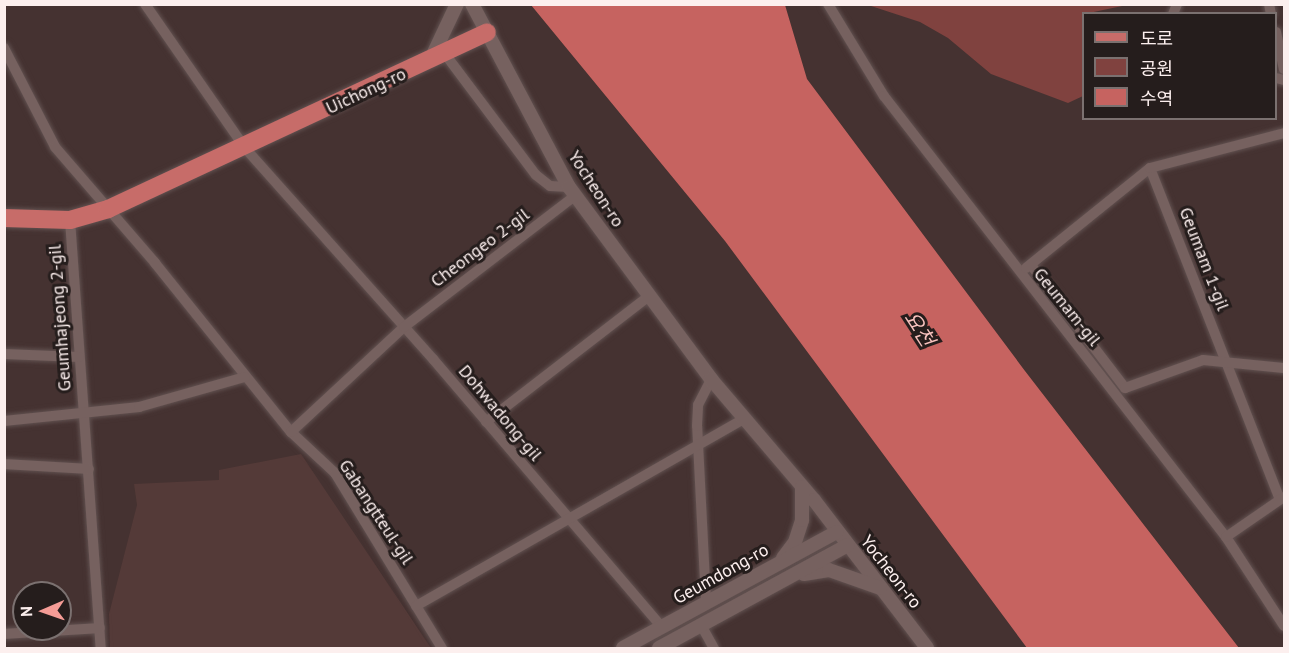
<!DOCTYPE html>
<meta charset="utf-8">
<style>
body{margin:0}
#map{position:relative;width:1289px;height:653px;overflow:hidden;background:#453231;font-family:"PT Sans","Noto Sans KR",sans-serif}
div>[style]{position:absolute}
.built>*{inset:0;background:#543a38}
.green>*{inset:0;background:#80423f}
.water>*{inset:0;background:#c66360}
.roads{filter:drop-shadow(0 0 2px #615150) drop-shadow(0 0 2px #615150)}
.minor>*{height:10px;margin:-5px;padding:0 5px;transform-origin:5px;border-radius:5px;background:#76615f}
.tertiary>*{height:14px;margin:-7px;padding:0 7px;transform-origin:7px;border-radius:7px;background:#76615f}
.primary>*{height:18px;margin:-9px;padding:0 9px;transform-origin:9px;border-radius:9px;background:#c76c69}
span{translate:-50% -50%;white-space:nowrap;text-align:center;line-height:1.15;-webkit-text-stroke:6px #251d1c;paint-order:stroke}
.street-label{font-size:18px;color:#fcefee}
.water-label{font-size:20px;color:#f8c2be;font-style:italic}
.frame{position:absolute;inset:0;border:6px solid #fcefee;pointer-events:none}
.legend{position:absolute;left:1082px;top:12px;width:195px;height:108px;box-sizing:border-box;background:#251d1c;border:2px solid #7b7170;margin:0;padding:8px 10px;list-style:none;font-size:18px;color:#fcefee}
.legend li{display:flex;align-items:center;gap:12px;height:30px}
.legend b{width:30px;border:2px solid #7b7170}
.north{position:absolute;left:12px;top:581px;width:60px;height:60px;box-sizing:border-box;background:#251d1c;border:2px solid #7b7170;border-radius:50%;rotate:268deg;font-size:16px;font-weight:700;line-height:24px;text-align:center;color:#fcefee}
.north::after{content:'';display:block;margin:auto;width:21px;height:27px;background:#f59c96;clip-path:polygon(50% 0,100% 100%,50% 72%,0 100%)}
</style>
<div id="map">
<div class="built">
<div style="clip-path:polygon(301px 454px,431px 648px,110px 648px,109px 614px,137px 505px,134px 484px,219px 480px,219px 470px)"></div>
</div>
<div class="green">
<div style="clip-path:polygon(868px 5px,1127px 5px,1084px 14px,1083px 96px,1068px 103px,991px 74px,948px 38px,920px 22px)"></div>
</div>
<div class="water">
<div style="clip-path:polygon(531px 5px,785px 5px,807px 79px,1025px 371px,1239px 648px,1027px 648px,725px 241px)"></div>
</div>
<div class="roads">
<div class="minor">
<div style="left:145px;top:4px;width:175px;rotate:55.2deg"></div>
<div style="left:245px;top:148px;width:283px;rotate:48.3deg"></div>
<div style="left:433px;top:359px;width:353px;rotate:49.5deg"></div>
<div style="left:828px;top:4px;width:108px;rotate:58.7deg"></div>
<div style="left:884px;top:96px;width:558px;rotate:52.21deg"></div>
<div style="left:1226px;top:537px;width:106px;rotate:56.9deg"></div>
<div style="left:1269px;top:4px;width:10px;rotate:79deg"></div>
<div style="left:1173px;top:14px;width:11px;rotate:-68deg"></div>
<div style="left:1276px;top:32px;width:38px;rotate:78deg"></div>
<div style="left:4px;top:48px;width:111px;rotate:62.7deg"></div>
<div style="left:55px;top:147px;width:153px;rotate:49.2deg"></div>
<div style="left:155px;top:263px;width:217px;rotate:51.2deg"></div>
<div style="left:291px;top:432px;width:60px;rotate:43deg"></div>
<div style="left:335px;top:473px;width:205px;rotate:58.6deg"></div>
<div style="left:445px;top:54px;width:151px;rotate:53.1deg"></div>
<div style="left:536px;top:175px;width:18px;rotate:38deg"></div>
<div style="left:550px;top:186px;width:19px;rotate:3deg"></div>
<div style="left:1276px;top:78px;width:8px;rotate:14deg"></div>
<div style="left:1150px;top:168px;width:354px;rotate:68.6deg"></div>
<div style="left:70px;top:220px;width:429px;rotate:85.9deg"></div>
<div style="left:1031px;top:265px;width:155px;rotate:52.6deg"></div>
<div style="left:1125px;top:388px;width:83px;rotate:-19.7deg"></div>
<div style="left:1203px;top:360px;width:81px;rotate:5.6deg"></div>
<div style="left:1026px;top:268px;width:159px;rotate:-38.9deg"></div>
<div style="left:1150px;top:168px;width:138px;rotate:-14.6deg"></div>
<div style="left:4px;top:354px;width:75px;rotate:2.3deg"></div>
<div style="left:4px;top:421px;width:136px;rotate:-5.9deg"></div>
<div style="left:139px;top:407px;width:110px;rotate:-15.8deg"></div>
<div style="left:486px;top:422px;width:206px;rotate:-37.7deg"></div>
<div style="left:291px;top:432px;width:154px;rotate:-42.9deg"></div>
<div style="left:404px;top:327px;width:215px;rotate:-37.5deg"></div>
<div style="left:4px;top:464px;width:85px;rotate:3.4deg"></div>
<div style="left:1226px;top:537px;width:70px;rotate:-34.6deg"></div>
<div style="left:706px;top:601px;width:175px;rotate:-92.9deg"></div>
<div style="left:697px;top:426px;width:21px;rotate:-87deg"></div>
<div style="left:698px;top:405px;width:29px;rotate:-63deg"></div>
<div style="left:416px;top:606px;width:378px;rotate:-29.7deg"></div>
<div style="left:701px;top:625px;width:26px;rotate:61deg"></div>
<div style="left:4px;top:634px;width:96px;rotate:-3.6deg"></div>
</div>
<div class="tertiary">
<div style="left:472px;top:4px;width:207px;rotate:62.1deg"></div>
<div style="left:569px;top:187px;width:239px;rotate:53.5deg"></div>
<div style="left:711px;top:379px;width:159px;rotate:49.6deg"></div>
<div style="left:814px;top:500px;width:186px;rotate:52.6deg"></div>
<div style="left:431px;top:59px;width:61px;rotate:-64.7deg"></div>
<div style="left:783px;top:558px;width:20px;rotate:-53deg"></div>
<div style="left:795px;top:542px;width:23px;rotate:-72deg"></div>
<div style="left:802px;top:520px;width:33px;rotate:-90deg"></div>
<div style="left:804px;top:574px;width:25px;rotate:-9deg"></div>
<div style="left:829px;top:570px;width:54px;rotate:19.4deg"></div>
<div style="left:623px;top:648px;width:243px;rotate:-28.5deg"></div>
<div style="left:659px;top:648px;width:215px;rotate:-28.6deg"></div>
</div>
<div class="primary">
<div style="left:4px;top:218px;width:66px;rotate:1.7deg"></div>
<div style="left:70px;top:220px;width:40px;rotate:-16deg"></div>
<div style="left:108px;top:209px;width:418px;rotate:-25deg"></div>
</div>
</div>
<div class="street-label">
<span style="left:366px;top:91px;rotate:-25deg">Uichong-ro</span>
<span style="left:596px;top:189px;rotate:57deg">Yocheon-ro</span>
<span style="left:480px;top:248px;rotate:-37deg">Cheongeo 2-gil</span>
<span style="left:1204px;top:259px;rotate:69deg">Geumam 1-gil</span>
<span style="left:1067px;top:307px;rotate:51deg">Geumam-gil</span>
<span style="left:60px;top:318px;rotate:-94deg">Geumhajeong 2-gil</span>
<span style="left:500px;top:413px;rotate:50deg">Dohwadong-gil</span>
<span style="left:376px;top:512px;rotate:57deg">Gabangtteul-gil</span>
<span style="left:891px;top:572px;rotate:52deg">Yocheon-ro</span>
<span style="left:721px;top:574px;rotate:-29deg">Geumdong-ro</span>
</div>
<div class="water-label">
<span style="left:919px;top:329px;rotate:57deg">요천</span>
</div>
<div class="frame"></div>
<ul class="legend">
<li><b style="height:8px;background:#c76c69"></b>도로</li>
<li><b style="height:16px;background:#80423f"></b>공원</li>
<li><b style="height:16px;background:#c66360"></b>수역</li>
</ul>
<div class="north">N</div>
</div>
